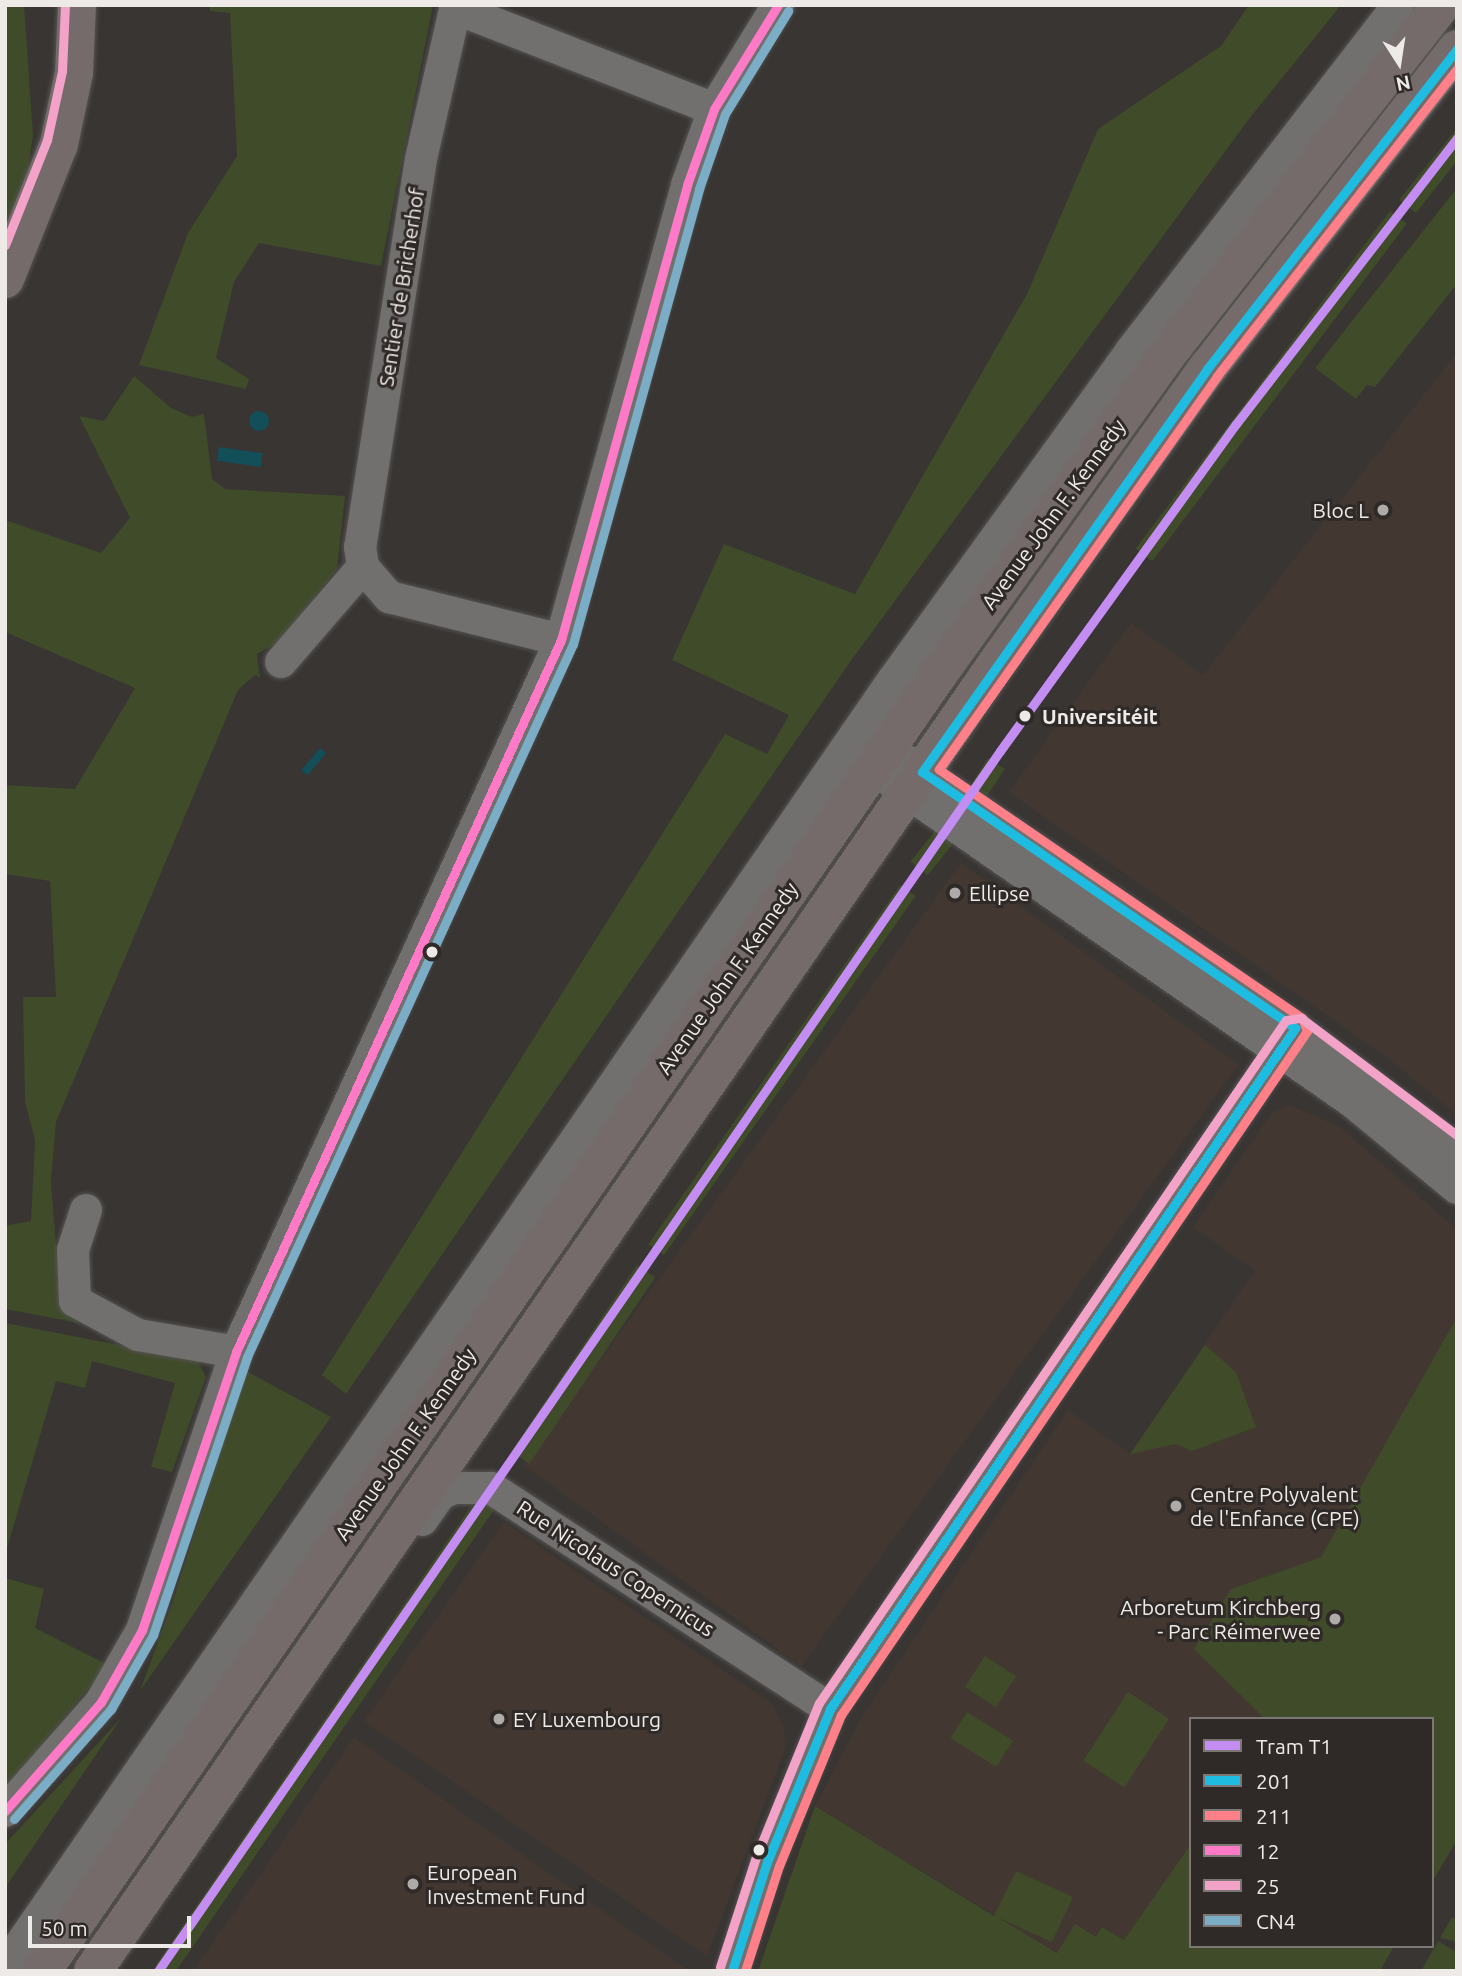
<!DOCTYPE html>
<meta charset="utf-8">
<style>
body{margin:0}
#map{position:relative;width:1462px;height:1976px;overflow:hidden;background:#383533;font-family:Ubuntu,sans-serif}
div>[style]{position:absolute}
.built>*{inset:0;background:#423831;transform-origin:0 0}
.green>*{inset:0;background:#3f4b29;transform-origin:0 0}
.water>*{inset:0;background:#124f59;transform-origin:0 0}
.round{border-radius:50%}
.roads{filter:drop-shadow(0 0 2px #555351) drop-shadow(0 0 2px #555351)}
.minor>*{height:32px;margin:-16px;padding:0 16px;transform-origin:16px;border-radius:16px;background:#72706e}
.major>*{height:38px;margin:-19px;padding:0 19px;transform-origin:19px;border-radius:19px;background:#746b6a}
.bus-1>*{height:9px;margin:-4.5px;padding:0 4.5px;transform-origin:4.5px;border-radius:4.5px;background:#1fbce1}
.bus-2>*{height:9px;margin:-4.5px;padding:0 4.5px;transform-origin:4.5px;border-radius:4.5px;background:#ff8089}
.bus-3>*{height:9px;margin:-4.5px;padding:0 4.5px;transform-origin:4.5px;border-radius:4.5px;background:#fe7ac7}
.bus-4>*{height:9px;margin:-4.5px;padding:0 4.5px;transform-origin:4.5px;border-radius:4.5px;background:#f4a3c8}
.bus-5>*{height:9px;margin:-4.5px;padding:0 4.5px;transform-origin:4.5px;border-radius:4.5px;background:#7cadc7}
.tram-1>*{height:9px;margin:-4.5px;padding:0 4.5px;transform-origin:4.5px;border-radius:4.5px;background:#c48df1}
.dots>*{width:19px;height:19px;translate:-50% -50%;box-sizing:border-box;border:4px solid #2f2a27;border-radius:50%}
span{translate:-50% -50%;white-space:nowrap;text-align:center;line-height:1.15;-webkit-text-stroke:6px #2f2a27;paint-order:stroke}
.street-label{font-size:21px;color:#eeeae8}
.poi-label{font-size:21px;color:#eeeae8}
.right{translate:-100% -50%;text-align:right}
.left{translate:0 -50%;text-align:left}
.stop-label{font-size:21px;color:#eeeae8;font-weight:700}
.frame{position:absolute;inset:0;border:7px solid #eeeae8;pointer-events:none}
.legend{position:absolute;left:1189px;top:1717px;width:245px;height:231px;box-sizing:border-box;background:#2f2a27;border:2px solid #7b7774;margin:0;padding:9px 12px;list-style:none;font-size:21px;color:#eeeae8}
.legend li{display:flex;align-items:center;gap:14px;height:35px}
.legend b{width:35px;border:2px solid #7b7774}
.north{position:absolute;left:1364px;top:28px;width:70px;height:70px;-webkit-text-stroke:5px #2f2a27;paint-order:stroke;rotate:168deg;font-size:19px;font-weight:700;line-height:28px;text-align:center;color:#eeeae8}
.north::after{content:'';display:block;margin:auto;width:24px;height:32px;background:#eeeae8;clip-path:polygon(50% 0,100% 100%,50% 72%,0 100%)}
.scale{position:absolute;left:28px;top:1916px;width:163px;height:32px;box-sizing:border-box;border:4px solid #eeeae8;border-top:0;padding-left:9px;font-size:21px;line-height:24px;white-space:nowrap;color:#eeeae8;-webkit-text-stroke:5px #2f2a27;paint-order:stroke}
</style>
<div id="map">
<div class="built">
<div style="clip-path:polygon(1457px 353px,1457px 1115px,1388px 1058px,1009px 792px,1131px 623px,1203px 675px)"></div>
<div style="left:961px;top:863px;width:343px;height:744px;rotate:36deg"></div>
<div style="clip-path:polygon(1290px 1105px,1340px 1127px,1457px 1230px,1457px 1317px,1321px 1557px,1231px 1589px,1195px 1648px,1266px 1717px,1191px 1719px,1191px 1844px,1124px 1940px,1103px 1927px,1096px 1937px,1057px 1953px,815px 1806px,861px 1718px,1068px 1410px,1130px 1454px,1255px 1270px,1193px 1227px,1273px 1111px)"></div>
<div style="clip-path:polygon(504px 1522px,771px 1703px,784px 1727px,785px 1749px,707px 1956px,364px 1721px)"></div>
<div style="clip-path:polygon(354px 1737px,689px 1971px,194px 1971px)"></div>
</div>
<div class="green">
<div style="clip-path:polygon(5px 5px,24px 5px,33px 135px,27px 175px,5px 228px)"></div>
<div style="clip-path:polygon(210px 5px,433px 5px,381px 266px,259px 243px,234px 282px,216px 358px,249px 379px,246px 389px,139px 365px,188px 233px,237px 156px,230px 13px,210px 11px)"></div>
<div style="clip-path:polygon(1249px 5px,1341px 5px,1249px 119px,850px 662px,346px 1394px,322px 1375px,725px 734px,767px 754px,789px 715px,672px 660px,724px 544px,855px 594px,1027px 294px,1098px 129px,1221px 46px)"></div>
<div style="clip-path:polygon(1457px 128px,1457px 161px,1416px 213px,1399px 200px)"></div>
<div style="clip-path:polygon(1457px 188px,1457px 284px,1375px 387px,1367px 385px,1356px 399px,1315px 368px)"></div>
<div style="left:1390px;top:211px;width:21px;height:423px;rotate:37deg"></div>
<div style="clip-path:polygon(134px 376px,171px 408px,192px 417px,204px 414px,212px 479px,225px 489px,345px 496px,337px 569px,277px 643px,257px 654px,260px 678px,255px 675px,238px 690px,56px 1122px,51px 1181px,60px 1297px,80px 1315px,79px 1323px,5px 1309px,5px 1226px,31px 1221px,35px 1140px,25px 1102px,23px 997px,56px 997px,50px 881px,5px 874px,5px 785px,75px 789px,135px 688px,5px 632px,5px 520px,101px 553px,130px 518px,79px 416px,104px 421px)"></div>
<div style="left:988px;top:758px;width:20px;height:33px;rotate:33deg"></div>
<div style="left:940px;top:825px;width:22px;height:47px;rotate:39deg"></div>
<div style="left:900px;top:885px;width:19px;height:439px;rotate:35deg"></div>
<div style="left:637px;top:1265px;width:22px;height:225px;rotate:34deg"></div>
<div style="clip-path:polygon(1457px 1317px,1457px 1840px,1432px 1882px,1432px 1719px,1265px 1719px,1194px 1649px,1231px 1589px,1321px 1557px)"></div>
<div style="clip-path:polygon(5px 1323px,197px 1360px,206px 1377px,172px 1472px,151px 1467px,175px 1383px,92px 1361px,85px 1388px,56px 1381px,5px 1555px)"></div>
<div style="clip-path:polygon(1205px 1345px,1236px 1372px,1256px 1427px,1192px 1451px,1176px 1444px,1130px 1454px)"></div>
<div style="clip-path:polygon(246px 1371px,331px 1417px,140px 1691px,173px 1601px)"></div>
<div style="clip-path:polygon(480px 1493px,500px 1501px,176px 1971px,162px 1971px,155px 1966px)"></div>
<div style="clip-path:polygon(5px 1578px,44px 1589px,35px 1628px,108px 1665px,5px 1788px)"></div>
<div style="left:985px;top:1656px;width:37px;height:37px;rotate:33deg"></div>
<div style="left:1128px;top:1692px;width:49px;height:82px;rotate:33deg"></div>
<div style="left:967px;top:1712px;width:54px;height:31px;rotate:32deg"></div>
<div style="clip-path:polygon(122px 1717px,5px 1888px,5px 1844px)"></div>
<div style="clip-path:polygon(815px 1806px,994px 1916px,1016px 1871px,1073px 1897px,1052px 1942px,999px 1918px,1057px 1953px,1075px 1924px,1096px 1937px,1102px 1927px,1124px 1940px,1191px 1844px,1191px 1946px,1394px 1946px,1380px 1971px,758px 1971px)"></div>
<div style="clip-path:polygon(1452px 1917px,1457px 1920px,1457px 1949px,1454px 1941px,1440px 1938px)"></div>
<div style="clip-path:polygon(1438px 1941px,1457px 1952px,1457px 1971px,1421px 1971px)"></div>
</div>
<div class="water">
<div class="round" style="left:249px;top:411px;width:20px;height:20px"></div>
<div style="left:219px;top:447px;width:44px;height:14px;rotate:8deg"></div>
<div style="left:320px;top:748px;width:8px;height:29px;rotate:40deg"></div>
</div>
<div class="roads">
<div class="minor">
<div style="left:456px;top:5px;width:158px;rotate:102.8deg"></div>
<div style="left:421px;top:159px;width:393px;rotate:98.9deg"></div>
<div style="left:360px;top:547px;width:20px;rotate:81deg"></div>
<div style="left:363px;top:567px;width:40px;rotate:49deg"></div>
<div style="left:389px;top:597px;width:177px;rotate:14deg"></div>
<div style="left:455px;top:8px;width:278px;rotate:21.3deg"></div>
<div style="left:281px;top:662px;width:125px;rotate:-49.2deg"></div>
<div style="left:887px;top:748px;width:495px;rotate:34.5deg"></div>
<div style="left:1295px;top:1028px;width:203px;rotate:37.2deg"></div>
<div style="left:872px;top:768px;width:586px;rotate:34.78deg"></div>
<div style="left:1353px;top:1102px;width:135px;rotate:39.6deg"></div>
<div style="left:86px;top:1210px;width:42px;rotate:108deg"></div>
<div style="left:73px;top:1250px;width:51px;rotate:87.8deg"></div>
<div style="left:75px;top:1301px;width:72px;rotate:28.4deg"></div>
<div style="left:138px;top:1335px;width:99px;rotate:9.8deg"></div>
<div style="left:422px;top:1520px;width:32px;rotate:-55deg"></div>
<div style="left:440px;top:1494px;width:15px;rotate:-23deg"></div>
<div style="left:454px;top:1488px;width:37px"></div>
<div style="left:491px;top:1488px;width:405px;rotate:33.1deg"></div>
<div style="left:5px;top:1811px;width:145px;rotate:-48.6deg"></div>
<div style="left:101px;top:1702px;width:83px;rotate:-60.3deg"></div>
<div style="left:142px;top:1630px;width:293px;rotate:-71.3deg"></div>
<div style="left:236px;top:1352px;width:783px;rotate:-65.47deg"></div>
<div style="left:561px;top:640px;width:472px;rotate:-74.5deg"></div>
<div style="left:687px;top:185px;width:81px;rotate:-70.4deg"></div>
<div style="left:714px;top:109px;width:122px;rotate:-58.4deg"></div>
<div style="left:5px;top:1967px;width:1565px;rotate:-55.39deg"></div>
<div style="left:894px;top:679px;width:405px;rotate:-54.1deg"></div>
<div style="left:1131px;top:351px;width:437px;rotate:-52.3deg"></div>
<div style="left:732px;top:1971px;width:114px;rotate:-72.2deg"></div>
<div style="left:767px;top:1862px;width:165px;rotate:-67.6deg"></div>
<div style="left:830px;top:1709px;width:825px;rotate:-55.67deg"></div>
</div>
<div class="major">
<div style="left:5px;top:279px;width:145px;rotate:-68.2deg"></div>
<div style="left:59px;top:144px;width:73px;rotate:-78.1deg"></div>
<div style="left:74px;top:73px;width:68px;rotate:-87.5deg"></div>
<div style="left:42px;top:1971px;width:1571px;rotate:-55.35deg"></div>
<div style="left:935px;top:679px;width:408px;rotate:-54.4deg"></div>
<div style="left:1173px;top:347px;width:434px;rotate:-51.9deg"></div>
<div style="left:93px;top:1971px;width:1599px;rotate:-55.35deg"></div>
<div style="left:1002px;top:656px;width:353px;rotate:-54.5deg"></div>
<div style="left:1207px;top:369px;width:406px;rotate:-52deg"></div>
</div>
</div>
<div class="bus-1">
<div style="left:732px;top:1971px;width:114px;rotate:-72.2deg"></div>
<div style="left:767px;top:1862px;width:165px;rotate:-67.6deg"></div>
<div style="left:830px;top:1709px;width:825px;rotate:-55.67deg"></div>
<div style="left:1295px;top:1028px;width:452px;rotate:-145.5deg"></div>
<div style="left:922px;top:772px;width:494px;rotate:-54.7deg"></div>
<div style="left:1207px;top:369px;width:406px;rotate:-52deg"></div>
</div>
<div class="bus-2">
<div style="left:745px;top:1971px;width:110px;rotate:-72.1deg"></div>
<div style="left:779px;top:1866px;width:163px;rotate:-67.7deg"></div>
<div style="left:841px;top:1715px;width:828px;rotate:-55.73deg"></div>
<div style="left:1307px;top:1031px;width:14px;rotate:-111deg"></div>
<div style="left:1302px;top:1018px;width:440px;rotate:-145.6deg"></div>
<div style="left:939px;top:769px;width:481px;rotate:-54.7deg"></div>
<div style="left:1217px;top:376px;width:390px;rotate:-52deg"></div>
</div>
<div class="bus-3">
<div style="left:5px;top:1811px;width:145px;rotate:-48.6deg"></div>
<div style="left:101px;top:1702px;width:83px;rotate:-60.3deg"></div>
<div style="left:142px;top:1630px;width:293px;rotate:-71.3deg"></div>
<div style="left:236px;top:1352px;width:783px;rotate:-65.47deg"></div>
<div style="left:561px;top:640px;width:472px;rotate:-74.5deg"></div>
<div style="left:687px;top:185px;width:81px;rotate:-70.4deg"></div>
<div style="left:714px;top:109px;width:122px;rotate:-58.4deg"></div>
</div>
<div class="bus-4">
<div style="left:5px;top:245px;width:113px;rotate:-68.2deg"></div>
<div style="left:47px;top:140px;width:71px;rotate:-77.7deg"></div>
<div style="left:62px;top:71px;width:66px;rotate:-87.4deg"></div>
<div style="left:720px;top:1967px;width:116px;rotate:-71.9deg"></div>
<div style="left:756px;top:1857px;width:166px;rotate:-67.8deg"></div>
<div style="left:819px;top:1703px;width:827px;rotate:-55.64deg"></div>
<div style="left:1286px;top:1020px;width:15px;rotate:-8deg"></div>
<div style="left:1301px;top:1018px;width:195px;rotate:36.9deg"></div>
</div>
<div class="bus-5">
<div style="left:14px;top:1819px;width:147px;rotate:-48.6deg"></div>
<div style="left:111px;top:1709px;width:85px;rotate:-60.4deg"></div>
<div style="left:153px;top:1635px;width:293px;rotate:-71.3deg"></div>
<div style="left:247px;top:1357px;width:784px;rotate:-65.43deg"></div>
<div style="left:573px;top:644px;width:472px;rotate:-74.5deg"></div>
<div style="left:699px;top:189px;width:79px;rotate:-70.9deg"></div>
<div style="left:725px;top:114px;width:121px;rotate:-58.5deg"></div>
</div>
<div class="tram-1">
<div style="left:158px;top:1971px;width:1482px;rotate:-55.39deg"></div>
<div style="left:1000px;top:751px;width:403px;rotate:-54.2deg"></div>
<div style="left:1236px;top:424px;width:361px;rotate:-52.3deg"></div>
</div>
<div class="dots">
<div style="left:1383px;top:510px;background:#aeaba9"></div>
<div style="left:1025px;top:716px;background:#eeeae8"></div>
<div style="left:955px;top:893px;background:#aeaba9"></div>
<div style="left:432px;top:952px;background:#eeeae8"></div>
<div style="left:1176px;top:1506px;background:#aeaba9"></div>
<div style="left:1335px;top:1619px;background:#aeaba9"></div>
<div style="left:499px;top:1719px;background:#aeaba9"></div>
<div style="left:759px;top:1850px;background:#eeeae8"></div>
<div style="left:413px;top:1884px;background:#aeaba9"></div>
</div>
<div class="street-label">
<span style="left:401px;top:287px;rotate:-81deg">Sentier de Bricherhof</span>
<span style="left:1053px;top:514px;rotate:-54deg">Avenue John F. Kennedy</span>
<span style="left:727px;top:978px;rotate:-55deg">Avenue John F. Kennedy</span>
<span style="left:405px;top:1444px;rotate:-55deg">Avenue John F. Kennedy</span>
<span style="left:616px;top:1568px;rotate:33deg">Rue Nicolaus Copernicus</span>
</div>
<div class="poi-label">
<span class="right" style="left:1369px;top:510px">Bloc L</span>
<span class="left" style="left:969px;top:893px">Ellipse</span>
<span class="left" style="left:1190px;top:1506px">Centre Polyvalent<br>de l'Enfance (CPE)</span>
<span class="right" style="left:1321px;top:1619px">Arboretum Kirchberg<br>- Parc Réimerwee</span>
<span class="left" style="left:513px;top:1719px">EY Luxembourg</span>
<span class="left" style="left:427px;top:1884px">European<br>Investment Fund</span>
</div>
<div class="stop-label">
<span class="left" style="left:1042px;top:716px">Universitéit</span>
</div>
<div class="frame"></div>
<ul class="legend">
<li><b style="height:9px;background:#c48df1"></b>Tram T1</li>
<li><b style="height:9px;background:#1fbce1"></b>201</li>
<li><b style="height:9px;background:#ff8089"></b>211</li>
<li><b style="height:9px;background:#fe7ac7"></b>12</li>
<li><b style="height:9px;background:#f4a3c8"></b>25</li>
<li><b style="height:9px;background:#7cadc7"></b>CN4</li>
</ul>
<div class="north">N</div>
<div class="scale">50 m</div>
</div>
